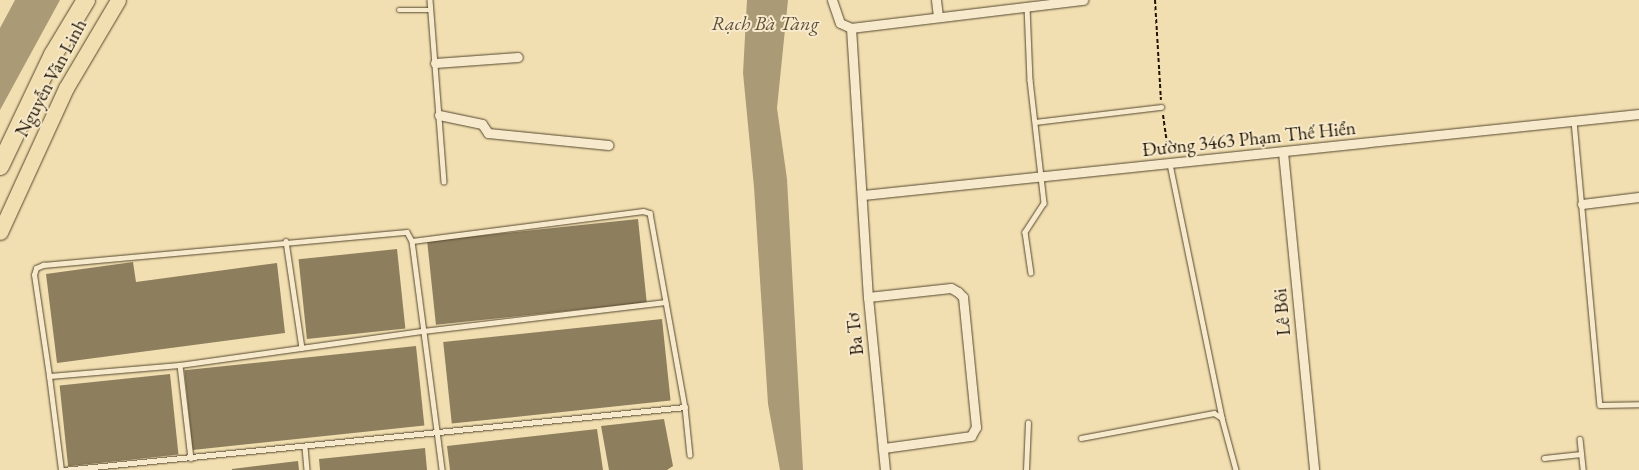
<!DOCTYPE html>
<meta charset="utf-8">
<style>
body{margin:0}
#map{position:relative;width:1639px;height:470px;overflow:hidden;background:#f2dfb1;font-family:"EB Garamond",serif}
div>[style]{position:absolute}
.water>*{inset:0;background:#ab9a76}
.building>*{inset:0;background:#8d7e5e;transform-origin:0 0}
.path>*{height:2px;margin-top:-1px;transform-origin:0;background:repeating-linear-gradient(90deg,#201404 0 4px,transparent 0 6.5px)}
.roads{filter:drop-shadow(0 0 1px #54472f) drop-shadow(0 0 1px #54472f)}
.lane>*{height:4.5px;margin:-2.25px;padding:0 2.25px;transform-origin:2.25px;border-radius:2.25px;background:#f7eacc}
.street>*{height:9px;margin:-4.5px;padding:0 4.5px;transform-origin:4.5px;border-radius:4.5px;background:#f7eacc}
.primary>*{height:15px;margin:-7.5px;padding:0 7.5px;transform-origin:7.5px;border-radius:7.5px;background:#f2dfb1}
.highway>*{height:18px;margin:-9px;padding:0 9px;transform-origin:9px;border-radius:9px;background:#f2dfb1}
span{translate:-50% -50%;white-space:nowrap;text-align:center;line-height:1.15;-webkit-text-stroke:4px #f7eacc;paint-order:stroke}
.street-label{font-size:19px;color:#201404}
.water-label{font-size:20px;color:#5f5037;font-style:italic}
</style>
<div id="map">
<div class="water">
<div style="clip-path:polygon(15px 0,60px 0,0 110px,0 28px)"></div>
<div style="clip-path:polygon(747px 0,788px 0,777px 108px,787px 179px,803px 470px,780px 470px,768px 404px,754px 187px,743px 73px)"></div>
</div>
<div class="building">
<div style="left:638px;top:219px;width:84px;height:212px;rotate:84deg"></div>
<div style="left:397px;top:249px;width:80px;height:99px;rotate:84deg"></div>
<div style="clip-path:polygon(133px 262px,136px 282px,277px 263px,285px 333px,57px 363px,46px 274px)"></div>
<div style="left:662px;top:319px;width:82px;height:220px;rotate:84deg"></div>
<div style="left:416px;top:346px;width:80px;height:233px;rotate:84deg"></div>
<div style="left:170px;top:374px;width:81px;height:111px;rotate:84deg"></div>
<div style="clip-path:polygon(664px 419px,673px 466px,667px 470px,609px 470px,601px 426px)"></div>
<div style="clip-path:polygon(597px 429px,603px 470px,450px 470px,447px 446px)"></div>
<div style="clip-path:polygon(425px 448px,427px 470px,320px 470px,319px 459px)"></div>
<div style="clip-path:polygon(298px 461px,299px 470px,232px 470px,232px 469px)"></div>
</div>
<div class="path">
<div style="left:1155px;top:0;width:100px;rotate:86.6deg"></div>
<div style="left:1163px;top:115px;width:37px;rotate:82deg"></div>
</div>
<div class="roads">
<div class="lane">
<div style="left:430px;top:0;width:182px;rotate:85.6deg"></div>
<div style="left:1027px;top:6px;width:74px;rotate:87.7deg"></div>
<div style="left:1030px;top:80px;width:124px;rotate:83.5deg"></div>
<div style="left:1044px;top:203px;width:35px;rotate:123deg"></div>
<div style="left:1025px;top:232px;width:41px;rotate:81.7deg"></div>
<div style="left:399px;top:10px;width:32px"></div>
<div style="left:1574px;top:121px;width:285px;rotate:84.8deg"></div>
<div style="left:1600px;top:405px;width:39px;rotate:-1deg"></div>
<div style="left:1035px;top:122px;width:127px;rotate:-6.8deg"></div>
<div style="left:1170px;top:164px;width:259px;rotate:78.4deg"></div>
<div style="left:286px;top:241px;width:108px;rotate:81.5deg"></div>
<div style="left:412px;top:241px;width:233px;rotate:-7.4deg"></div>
<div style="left:643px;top:211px;width:7px;rotate:16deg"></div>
<div style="left:650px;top:213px;width:197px;rotate:79.8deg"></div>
<div style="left:685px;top:407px;width:48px;rotate:84.1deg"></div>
<div style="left:180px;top:365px;width:245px;rotate:-8deg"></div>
<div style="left:423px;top:331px;width:244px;rotate:-6.8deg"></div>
<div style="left:49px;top:376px;width:102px;rotate:-98.4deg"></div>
<div style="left:34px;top:275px;width:7px;rotate:-74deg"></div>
<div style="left:36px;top:268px;width:8px;rotate:-23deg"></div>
<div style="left:43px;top:265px;width:365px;rotate:-5.2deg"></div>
<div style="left:407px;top:232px;width:10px;rotate:61deg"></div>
<div style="left:412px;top:241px;width:231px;rotate:82.5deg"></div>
<div style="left:1081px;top:438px;width:135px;rotate:-10.6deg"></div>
<div style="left:1214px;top:413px;width:9px;rotate:32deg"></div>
<div style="left:1222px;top:418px;width:54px;rotate:74.9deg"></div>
<div style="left:1580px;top:439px;width:31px;rotate:84deg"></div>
<div style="left:305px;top:447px;width:23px;rotate:85deg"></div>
<div style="left:1544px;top:458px;width:37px;rotate:-6deg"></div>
<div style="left:61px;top:470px;width:95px;rotate:-97.3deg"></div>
<div style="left:49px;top:376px;width:131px;rotate:-4.8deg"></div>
<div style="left:180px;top:365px;width:94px;rotate:83.3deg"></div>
<div style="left:63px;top:470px;width:625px;rotate:-5.78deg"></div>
<div style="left:1026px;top:470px;width:47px;rotate:-87.6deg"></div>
</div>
<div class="street">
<div style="left:832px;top:0;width:24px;rotate:71deg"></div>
<div style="left:840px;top:23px;width:12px;rotate:24deg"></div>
<div style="left:936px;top:0;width:17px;rotate:83deg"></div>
<div style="left:851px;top:28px;width:270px;rotate:86.4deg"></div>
<div style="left:868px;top:297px;width:174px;rotate:84.4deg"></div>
<div style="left:851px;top:28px;width:234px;rotate:-6.9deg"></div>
<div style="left:435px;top:63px;width:83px;rotate:-4.1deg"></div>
<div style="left:439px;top:115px;width:44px;rotate:11.8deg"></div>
<div style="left:482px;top:124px;width:11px;rotate:56deg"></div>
<div style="left:488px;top:133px;width:121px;rotate:5.7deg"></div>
<div style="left:1283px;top:152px;width:320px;rotate:84.4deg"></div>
<div style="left:863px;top:195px;width:780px;rotate:-5.96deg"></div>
<div style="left:1582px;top:204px;width:57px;rotate:-7deg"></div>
<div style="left:868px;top:297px;width:83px;rotate:-6.2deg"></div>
<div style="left:951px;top:288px;width:8px;rotate:30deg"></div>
<div style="left:958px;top:292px;width:7px;rotate:45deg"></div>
<div style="left:963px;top:297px;width:131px;rotate:84.3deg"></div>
<div style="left:976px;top:427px;width:10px;rotate:119deg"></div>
<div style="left:971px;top:436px;width:89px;rotate:172.2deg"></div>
</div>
<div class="primary">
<div style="left:0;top:232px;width:158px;rotate:-65.4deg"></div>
<div style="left:66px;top:88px;width:102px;rotate:-59.4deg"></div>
</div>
<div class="highway">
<div style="left:0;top:166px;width:123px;rotate:-64.5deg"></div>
<div style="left:53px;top:55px;width:64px;rotate:-59deg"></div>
</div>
</div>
<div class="street-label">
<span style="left:51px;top:78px;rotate:-62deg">Nguyễn Văn Linh</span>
<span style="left:1249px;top:139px;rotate:-6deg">Đường 3463 Phạm Thế Hiển</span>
<span style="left:1282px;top:312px;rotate:-95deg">Lê Bôi</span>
<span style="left:855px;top:334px;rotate:-96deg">Ba Tơ</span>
</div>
<div class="water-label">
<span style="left:765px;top:23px">Rạch Bà Tàng</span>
</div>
</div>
